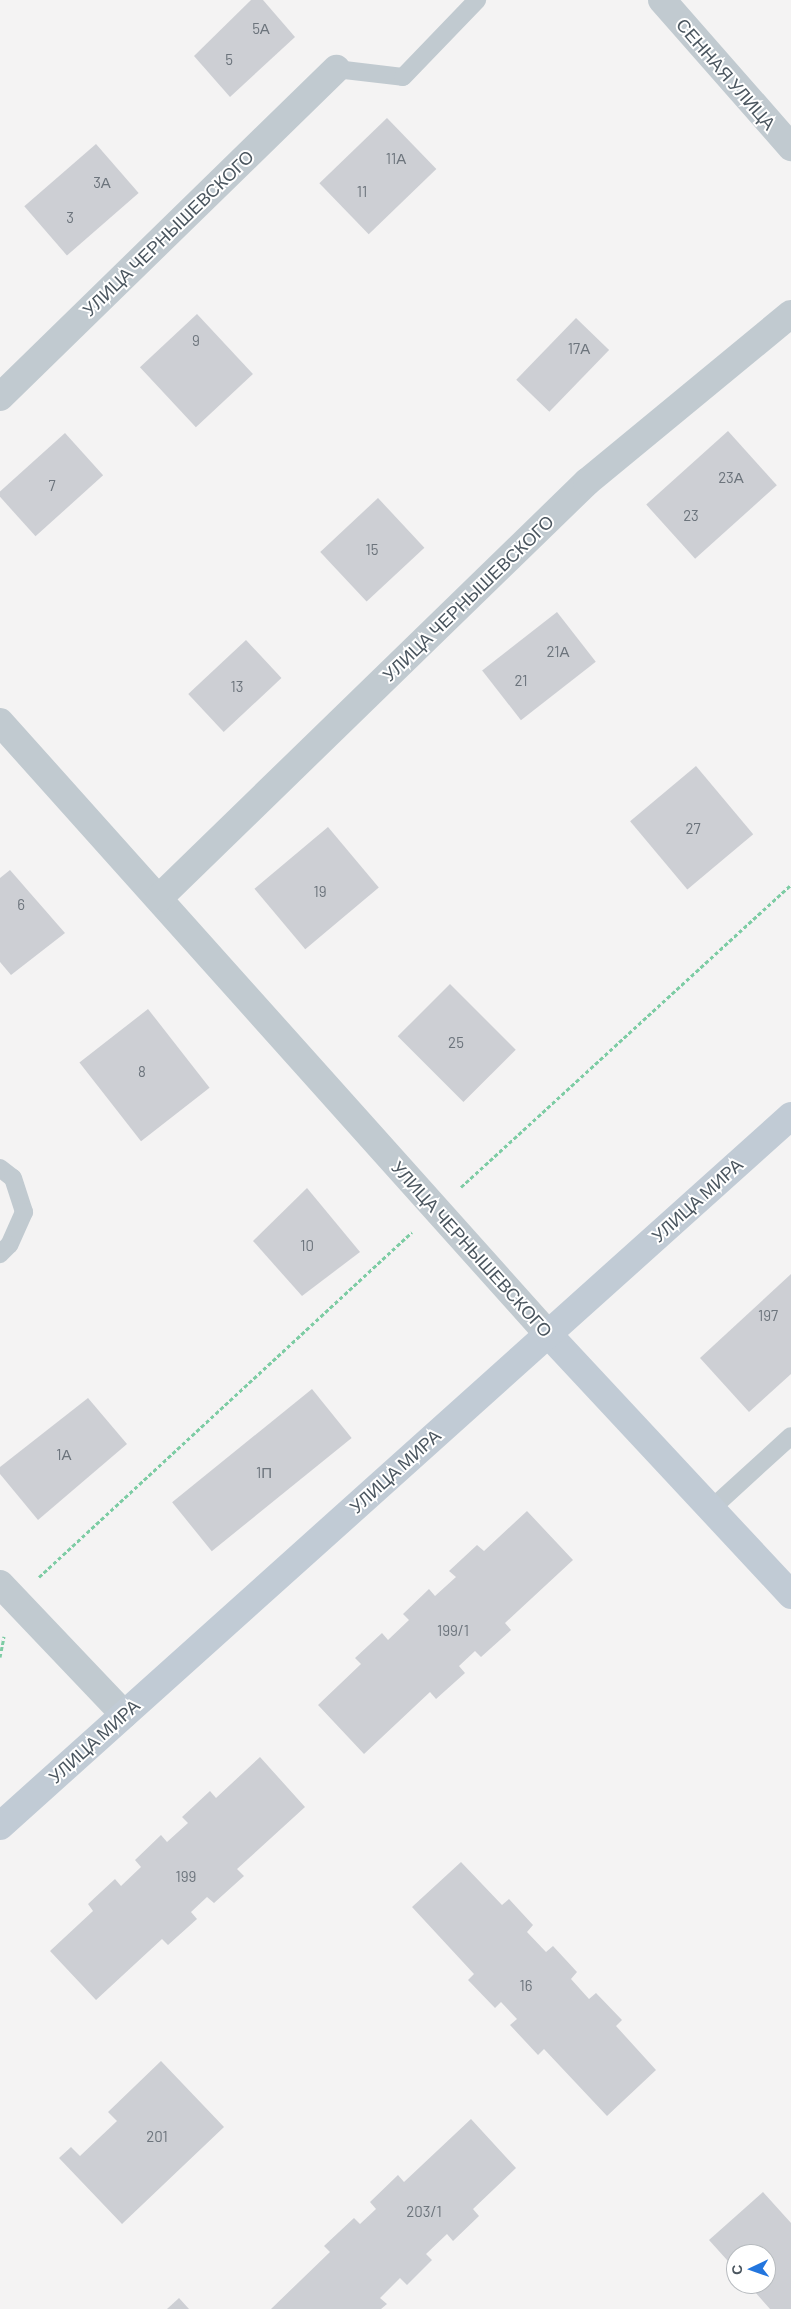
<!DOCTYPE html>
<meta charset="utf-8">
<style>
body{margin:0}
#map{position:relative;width:791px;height:2309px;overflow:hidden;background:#f4f3f3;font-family:Barlow,sans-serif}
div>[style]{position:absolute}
.building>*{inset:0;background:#cdcfd4;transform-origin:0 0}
.path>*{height:3px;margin-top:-1.5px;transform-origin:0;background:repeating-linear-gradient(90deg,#7dcca4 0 4px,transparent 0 6.5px)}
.lane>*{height:18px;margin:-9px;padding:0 9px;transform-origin:9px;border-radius:9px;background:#c1cad0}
.street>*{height:28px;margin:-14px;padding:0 14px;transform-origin:14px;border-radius:14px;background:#c1cad0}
.secondary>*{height:28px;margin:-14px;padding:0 14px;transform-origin:14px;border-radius:14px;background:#c1cbd5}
span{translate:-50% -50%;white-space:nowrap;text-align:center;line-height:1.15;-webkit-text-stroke:4px #fff;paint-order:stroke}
.number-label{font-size:15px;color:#6c747c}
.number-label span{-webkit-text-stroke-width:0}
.street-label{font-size:18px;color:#4b565f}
.north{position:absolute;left:726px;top:2244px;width:50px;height:50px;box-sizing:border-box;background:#fff;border:1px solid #b7bbbf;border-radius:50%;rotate:267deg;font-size:14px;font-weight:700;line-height:20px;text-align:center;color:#4b565f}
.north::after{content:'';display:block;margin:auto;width:18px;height:22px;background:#2376de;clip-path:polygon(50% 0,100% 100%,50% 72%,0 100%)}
</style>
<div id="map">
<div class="building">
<div style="clip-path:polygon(251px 0,263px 0,295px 37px,230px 97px,194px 56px)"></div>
<div style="left:387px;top:118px;width:71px;height:94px;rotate:46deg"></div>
<div style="left:96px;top:144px;width:65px;height:95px;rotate:49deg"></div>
<div style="left:197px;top:314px;width:82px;height:78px;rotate:47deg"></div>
<div style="left:576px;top:318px;width:46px;height:86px;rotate:44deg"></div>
<div style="left:728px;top:431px;width:73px;height:110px;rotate:48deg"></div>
<div style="left:65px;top:433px;width:57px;height:91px;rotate:48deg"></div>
<div style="left:378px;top:498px;width:68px;height:79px;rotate:47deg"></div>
<div style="left:557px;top:612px;width:63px;height:95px;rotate:52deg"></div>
<div style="left:246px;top:640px;width:52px;height:79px;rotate:47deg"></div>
<div style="left:696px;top:766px;width:89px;height:86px;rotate:50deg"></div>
<div style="left:328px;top:827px;width:79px;height:96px;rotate:50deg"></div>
<div style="clip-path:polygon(10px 870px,65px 933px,11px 975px,0 962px,0 878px)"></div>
<div style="left:450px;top:984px;width:93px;height:74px;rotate:45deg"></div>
<div style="left:148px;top:1009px;width:100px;height:87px;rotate:52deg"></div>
<div style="clip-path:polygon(307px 1188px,360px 1252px,302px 1296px,253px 1241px)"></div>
<div style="clip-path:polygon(791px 1274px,791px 1374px,749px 1412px,700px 1358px)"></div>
<div style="left:312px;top:1389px;width:63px;height:180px;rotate:51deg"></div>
<div style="clip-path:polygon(88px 1398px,127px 1444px,38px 1520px,0 1474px,0 1467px)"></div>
<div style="clip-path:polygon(527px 1511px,573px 1560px,505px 1623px,511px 1630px,481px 1657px,475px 1651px,459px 1666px,465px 1673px,436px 1699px,430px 1692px,364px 1754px,318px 1705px,361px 1664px,355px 1658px,382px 1633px,388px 1640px,409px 1620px,403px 1614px,429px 1589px,435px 1596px,456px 1577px,449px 1571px,477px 1545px,484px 1551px)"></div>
<div style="clip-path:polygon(260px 1757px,305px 1807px,237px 1869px,244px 1876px,214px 1903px,207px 1897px,191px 1912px,197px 1919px,168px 1945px,162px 1939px,96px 2000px,50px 1951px,93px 1911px,88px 1904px,115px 1879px,121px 1886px,141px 1867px,135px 1860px,161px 1835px,167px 1842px,188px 1823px,182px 1817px,210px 1791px,216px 1798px)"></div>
<div style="clip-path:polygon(461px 1862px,502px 1905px,509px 1899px,533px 1925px,527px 1932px,546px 1952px,553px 1946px,577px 1972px,571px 1979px,589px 1999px,596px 1993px,622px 2020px,616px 2026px,656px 2070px,607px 2116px,544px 2049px,538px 2055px,510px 2025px,517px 2019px,501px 2002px,495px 2008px,468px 1980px,474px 1974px,412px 1907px)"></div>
<div style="clip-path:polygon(161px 2061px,224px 2127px,122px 2224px,59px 2158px,71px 2147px,80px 2156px,117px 2121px,108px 2112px)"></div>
<div style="clip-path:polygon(471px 2119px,516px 2168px,473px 2209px,479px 2216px,453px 2241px,447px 2234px,426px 2254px,432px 2260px,407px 2285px,400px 2278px,380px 2298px,387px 2304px,381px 2309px,271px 2309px,330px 2252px,324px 2246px,354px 2218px,360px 2224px,376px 2209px,370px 2202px,398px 2175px,404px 2182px)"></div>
<div style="clip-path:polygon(763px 2192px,791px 2223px,791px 2309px,770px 2309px,748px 2284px,766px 2284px,766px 2254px,736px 2254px,736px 2270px,709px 2240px)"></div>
<div style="clip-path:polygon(179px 2298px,189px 2309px,167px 2309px)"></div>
</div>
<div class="path">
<div style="left:461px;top:1187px;width:447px;rotate:-42.5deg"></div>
<div style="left:39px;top:1577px;width:508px;rotate:-42.77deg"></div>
<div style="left:0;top:1657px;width:21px;rotate:-79deg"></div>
</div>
<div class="lane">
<div style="left:336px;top:69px;width:67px;rotate:6.8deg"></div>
<div style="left:403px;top:77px;width:107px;rotate:-46.1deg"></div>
<div style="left:0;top:1168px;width:16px;rotate:38deg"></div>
<div style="left:13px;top:1178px;width:36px;rotate:72deg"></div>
<div style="left:24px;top:1212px;width:36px;rotate:114deg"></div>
<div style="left:9px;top:1245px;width:13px;rotate:135deg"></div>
<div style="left:711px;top:1509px;width:108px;rotate:-42.4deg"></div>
</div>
<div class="street">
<div style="left:662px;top:0;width:196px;rotate:48.7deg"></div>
<div style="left:0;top:397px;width:470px;rotate:-44.3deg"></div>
<div style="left:0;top:722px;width:821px;rotate:48.16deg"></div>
<div style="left:159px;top:898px;width:597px;rotate:-44.19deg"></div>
<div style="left:587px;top:482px;width:264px;rotate:-39.5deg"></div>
<div style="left:0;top:1584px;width:180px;rotate:46.4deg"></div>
</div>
<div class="secondary">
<div style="left:548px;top:1334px;width:357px;rotate:47deg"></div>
<div style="left:0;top:1826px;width:1063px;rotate:-41.91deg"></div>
</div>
<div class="number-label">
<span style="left:261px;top:29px">5А</span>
<span style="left:229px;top:60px">5</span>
<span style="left:396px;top:159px">11А</span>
<span style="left:102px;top:183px">3А</span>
<span style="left:362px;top:192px">11</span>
<span style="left:70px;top:218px">3</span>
<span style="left:196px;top:341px">9</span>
<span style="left:579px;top:349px">17А</span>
<span style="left:731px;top:478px">23А</span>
<span style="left:52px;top:486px">7</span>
<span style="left:691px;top:516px">23</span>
<span style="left:372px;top:550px">15</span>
<span style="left:558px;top:652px">21А</span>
<span style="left:521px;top:681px">21</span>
<span style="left:237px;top:687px">13</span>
<span style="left:693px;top:829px">27</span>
<span style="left:320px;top:892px">19</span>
<span style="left:21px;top:905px">6</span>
<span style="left:456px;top:1043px">25</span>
<span style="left:142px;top:1072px">8</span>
<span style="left:307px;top:1246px">10</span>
<span style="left:768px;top:1316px">197</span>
<span style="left:64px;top:1455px">1А</span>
<span style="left:264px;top:1473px">1П</span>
<span style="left:453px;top:1631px">199/1</span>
<span style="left:186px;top:1877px">199</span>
<span style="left:526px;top:1986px">16</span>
<span style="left:157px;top:2137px">201</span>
<span style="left:424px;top:2212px">203/1</span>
</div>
<div class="street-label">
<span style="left:726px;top:74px;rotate:49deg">СЕННАЯ УЛИЦА</span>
<span style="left:168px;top:233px;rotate:-44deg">УЛИЦА ЧЕРНЫШЕВСКОГО</span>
<span style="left:468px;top:598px;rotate:-44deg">УЛИЦА ЧЕРНЫШЕВСКОГО</span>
<span style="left:697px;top:1200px;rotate:-42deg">УЛИЦА МИРА</span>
<span style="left:472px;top:1249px;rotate:48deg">УЛИЦА ЧЕРНЫШЕВСКОГО</span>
<span style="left:395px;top:1471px;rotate:-42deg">УЛИЦА МИРА</span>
<span style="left:94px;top:1741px;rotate:-42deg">УЛИЦА МИРА</span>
</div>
<div class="north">С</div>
</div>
